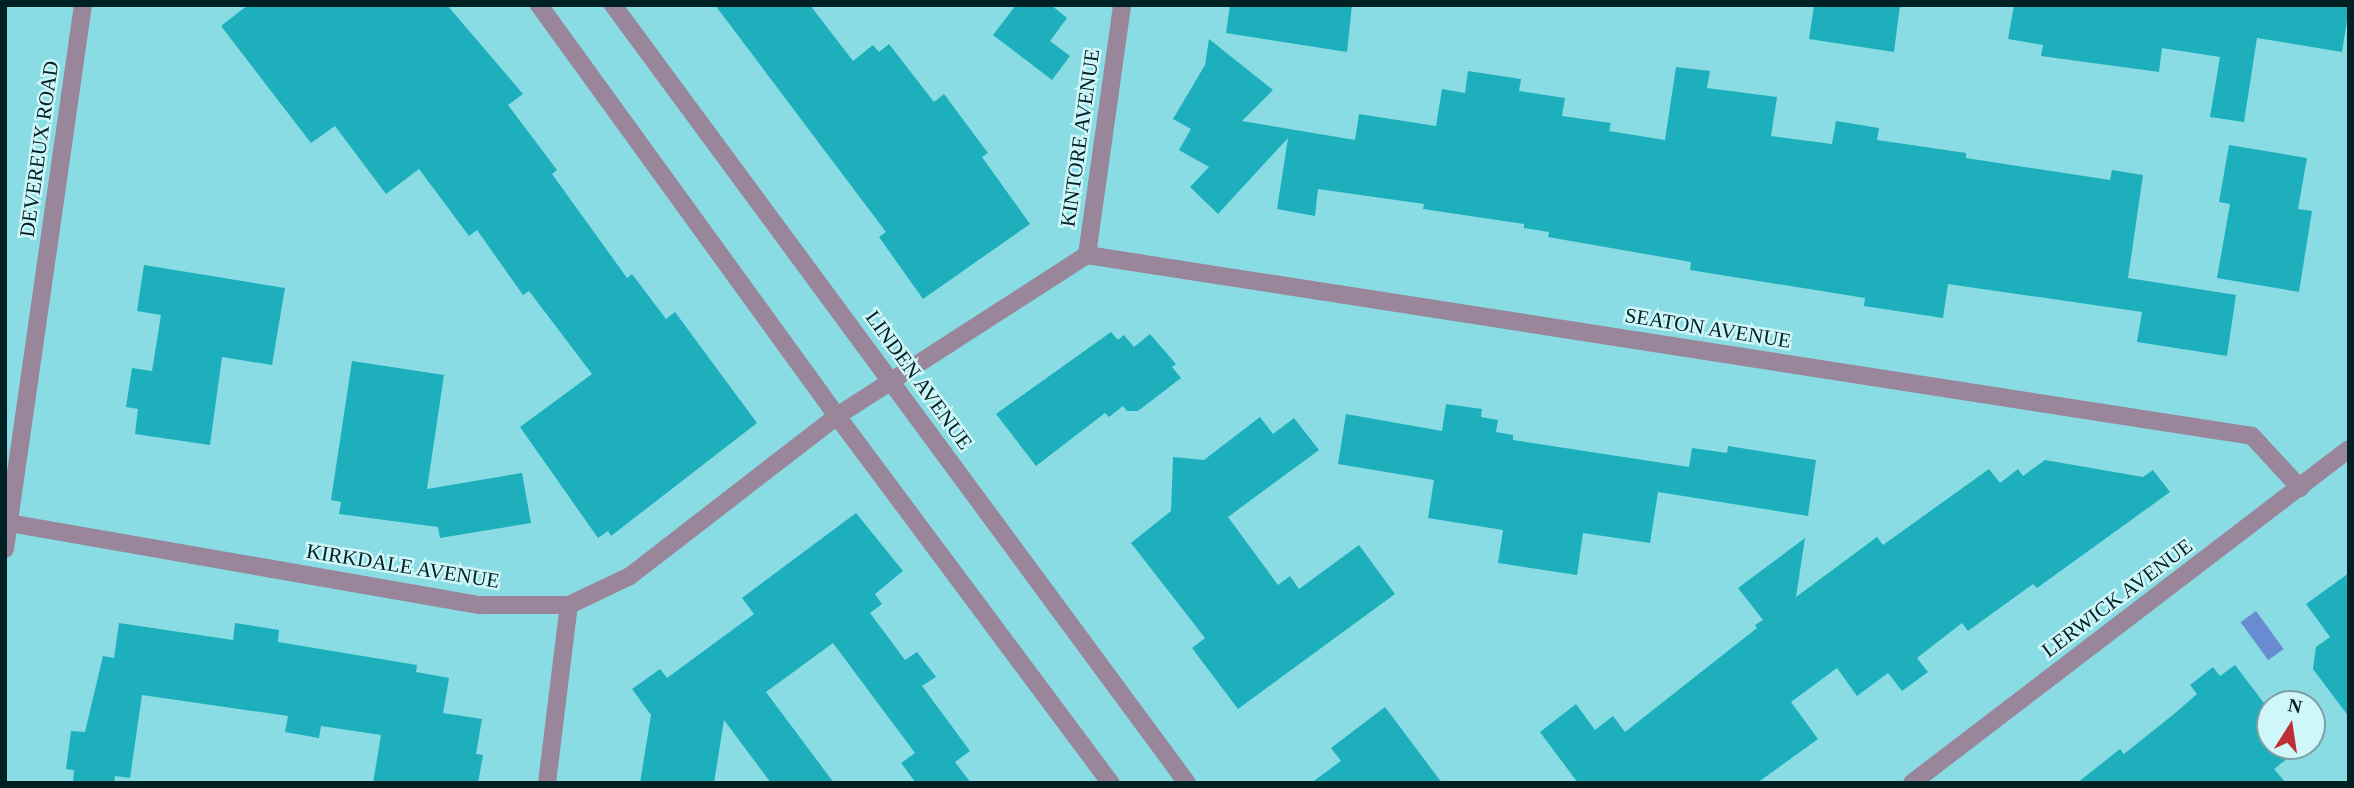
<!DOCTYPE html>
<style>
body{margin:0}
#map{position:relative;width:2354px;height:788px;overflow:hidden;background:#8adce4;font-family:"Times New Roman",serif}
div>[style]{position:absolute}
.water>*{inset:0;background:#688bd1;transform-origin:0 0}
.building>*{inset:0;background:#1db0bc}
.minor>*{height:18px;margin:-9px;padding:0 9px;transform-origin:9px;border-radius:9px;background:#99869a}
.tertiary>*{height:18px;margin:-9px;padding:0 9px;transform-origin:9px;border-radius:9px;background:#99869a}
span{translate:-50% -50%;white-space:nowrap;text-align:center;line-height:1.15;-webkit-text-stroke:5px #cff6f9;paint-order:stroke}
.street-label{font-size:21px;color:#002124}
.frame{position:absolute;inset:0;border:7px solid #002124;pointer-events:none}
.north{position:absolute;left:2256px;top:690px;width:70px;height:70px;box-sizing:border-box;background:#cff6f9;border:2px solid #7ca1a4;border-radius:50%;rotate:12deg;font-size:19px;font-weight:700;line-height:28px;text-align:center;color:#002124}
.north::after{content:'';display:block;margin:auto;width:24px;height:32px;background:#be2e35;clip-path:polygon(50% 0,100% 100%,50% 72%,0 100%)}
</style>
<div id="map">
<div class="water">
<div style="left:2256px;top:611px;width:47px;height:19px;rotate:54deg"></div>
</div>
<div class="building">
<div style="clip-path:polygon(248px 5px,447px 5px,523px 94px,508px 105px,557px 170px,552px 174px,627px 278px,632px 274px,666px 319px,675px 312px,757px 423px,611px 536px,608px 531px,598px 538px,520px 427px,592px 374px,529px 291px,523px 295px,477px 230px,469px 236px,419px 169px,386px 194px,335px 126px,311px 143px,221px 26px)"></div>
<div style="clip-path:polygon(715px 5px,810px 5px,853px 61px,873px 45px,879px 52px,889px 44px,934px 102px,944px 94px,988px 153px,982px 157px,1030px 224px,923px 299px,879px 237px,886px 232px)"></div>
<div style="clip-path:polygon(1016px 5px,1051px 5px,1067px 18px,1050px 41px,1070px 56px,1052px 80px,993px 35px)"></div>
<div style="clip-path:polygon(1230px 5px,1352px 5px,1347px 52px,1226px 33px)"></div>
<div style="clip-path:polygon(1814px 5px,1900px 5px,1894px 52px,1809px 39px)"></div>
<div style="clip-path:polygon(2014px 5px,2349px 5px,2349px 8px,2342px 52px,2257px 38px,2244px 122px,2210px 117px,2220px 57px,2162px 48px,2159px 72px,2041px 56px,2043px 45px,2008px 39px)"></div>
<div style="clip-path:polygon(1209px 39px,1273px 90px,1242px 121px,1355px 140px,1359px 114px,1436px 126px,1442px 89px,1465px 93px,1468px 71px,1521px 79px,1519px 91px,1565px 98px,1562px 116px,1611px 123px,1609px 131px,1665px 140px,1676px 67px,1710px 71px,1707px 88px,1777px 97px,1771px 136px,1832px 144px,1836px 121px,1879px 128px,1877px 140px,1966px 153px,1966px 158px,2110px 180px,2112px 170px,2143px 175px,2128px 278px,2236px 295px,2227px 356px,2137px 342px,2142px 312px,1948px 284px,1943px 318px,1864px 306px,1865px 298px,1690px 270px,1691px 262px,1548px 237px,1549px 232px,1524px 228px,1524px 224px,1423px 209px,1424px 204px,1318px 189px,1315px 216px,1277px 209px,1288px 138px,1218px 214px,1190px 187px,1209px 167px,1179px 150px,1191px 129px,1173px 119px,1205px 65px)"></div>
<div style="clip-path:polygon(2229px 145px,2307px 158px,2298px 209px,2312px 211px,2299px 292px,2217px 278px,2230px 204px,2219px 202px)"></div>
<div style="clip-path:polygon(144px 265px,285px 288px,272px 365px,222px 357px,210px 445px,135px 434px,138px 409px,126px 407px,132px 368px,152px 371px,161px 315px,137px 311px)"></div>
<div style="clip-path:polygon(1111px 332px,1118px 340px,1124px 335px,1134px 347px,1150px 334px,1176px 364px,1172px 367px,1181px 378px,1138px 411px,1127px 411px,1123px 406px,1109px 417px,1105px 413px,1036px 466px,996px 414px)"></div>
<div style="clip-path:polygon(352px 361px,444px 375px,427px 489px,522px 473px,531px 523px,440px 538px,438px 527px,339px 514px,341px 502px,331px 500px)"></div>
<div style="clip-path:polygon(1446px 404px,1482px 409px,1481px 417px,1498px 420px,1496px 432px,1513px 435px,1513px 440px,1689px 467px,1692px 448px,1727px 453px,1728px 446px,1816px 460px,1808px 516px,1658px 492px,1650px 543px,1583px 533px,1577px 575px,1498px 563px,1503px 530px,1428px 518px,1434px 480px,1338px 464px,1346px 414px,1442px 431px)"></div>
<div style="clip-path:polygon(1260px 417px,1273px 434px,1294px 418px,1319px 450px,1228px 517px,1278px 585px,1290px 576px,1299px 589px,1359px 545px,1395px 594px,1238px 709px,1192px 648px,1205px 638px,1131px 543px,1171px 511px,1173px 457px,1204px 460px)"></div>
<div style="clip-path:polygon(2045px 460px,2143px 477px,2153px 470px,2170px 492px,2037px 588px,2033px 584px,1968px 631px,1962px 623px,1917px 658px,1928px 672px,1902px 691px,1888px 673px,1857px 696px,1837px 668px,1791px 702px,1818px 739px,1757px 783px,1578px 783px,1540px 732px,1576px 704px,1595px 730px,1613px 716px,1625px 732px,1757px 628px,1755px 625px,1763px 620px,1738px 588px,1805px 538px,1796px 597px,1877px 537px,1883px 545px,1989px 469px,2000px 483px,2018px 469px,2023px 476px)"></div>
<div style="clip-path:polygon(856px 513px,903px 571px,875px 594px,882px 604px,870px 613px,905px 660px,917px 652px,936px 677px,922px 686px,970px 751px,955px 762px,971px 783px,916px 783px,901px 763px,915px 753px,833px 643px,766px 692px,834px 783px,771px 783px,724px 720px,714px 783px,640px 783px,651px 715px,632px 689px,660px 669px,667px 678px,754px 614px,742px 598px)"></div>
<div style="clip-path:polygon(2349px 573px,2349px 717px,2313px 669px,2316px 647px,2330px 637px,2306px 604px)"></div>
<div style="clip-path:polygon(119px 623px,233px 640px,235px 623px,279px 630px,278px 642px,417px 665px,416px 672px,449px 678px,443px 713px,482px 719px,476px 754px,483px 755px,478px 783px,373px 783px,381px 735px,321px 726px,319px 738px,285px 732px,288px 716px,142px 695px,130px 778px,115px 776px,114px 783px,73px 783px,74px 770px,66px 769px,71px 731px,85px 732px,103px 656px,114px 658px)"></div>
<div style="clip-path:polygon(2235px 665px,2270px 711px,2270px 746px,2303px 746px,2274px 769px,2286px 783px,2077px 783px,2120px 749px,2124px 754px,2174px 714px,2197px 694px,2190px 685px,2213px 667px,2220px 676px)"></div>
<div style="clip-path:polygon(1385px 707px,1442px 783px,1311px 783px,1341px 761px,1331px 748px)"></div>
</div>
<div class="minor">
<div style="left:539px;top:5px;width:508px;rotate:54.06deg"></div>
<div style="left:837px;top:416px;width:458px;rotate:53.3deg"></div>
<div style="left:613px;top:5px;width:967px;rotate:53.58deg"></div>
<div style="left:1087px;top:255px;width:1179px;rotate:8.83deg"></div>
<div style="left:2252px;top:436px;width:71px;rotate:47.3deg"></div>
<div style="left:9px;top:523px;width:479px;rotate:9.9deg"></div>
<div style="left:481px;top:605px;width:88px"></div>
<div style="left:569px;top:605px;width:68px;rotate:-25.4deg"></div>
<div style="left:630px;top:576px;width:262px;rotate:-37.7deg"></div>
<div style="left:837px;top:416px;width:297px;rotate:-32.8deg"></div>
<div style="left:1087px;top:255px;width:252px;rotate:-82deg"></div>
<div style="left:547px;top:783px;width:179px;rotate:-83deg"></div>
<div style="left:1912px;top:783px;width:550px;rotate:-37.39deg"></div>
</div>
<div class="tertiary">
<div style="left:5px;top:549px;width:550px;rotate:-81.84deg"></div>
</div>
<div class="street-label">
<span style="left:1080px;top:138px;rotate:-82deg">KINTORE AVENUE</span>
<span style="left:39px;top:149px;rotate:-82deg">DEVEREUX ROAD</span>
<span style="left:1708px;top:328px;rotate:9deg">SEATON AVENUE</span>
<span style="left:919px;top:380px;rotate:54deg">LINDEN AVENUE</span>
<span style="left:403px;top:566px;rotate:9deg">KIRKDALE AVENUE</span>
<span style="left:2117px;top:598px;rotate:-37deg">LERWICK AVENUE</span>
</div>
<div class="frame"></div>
<div class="north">N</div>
</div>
